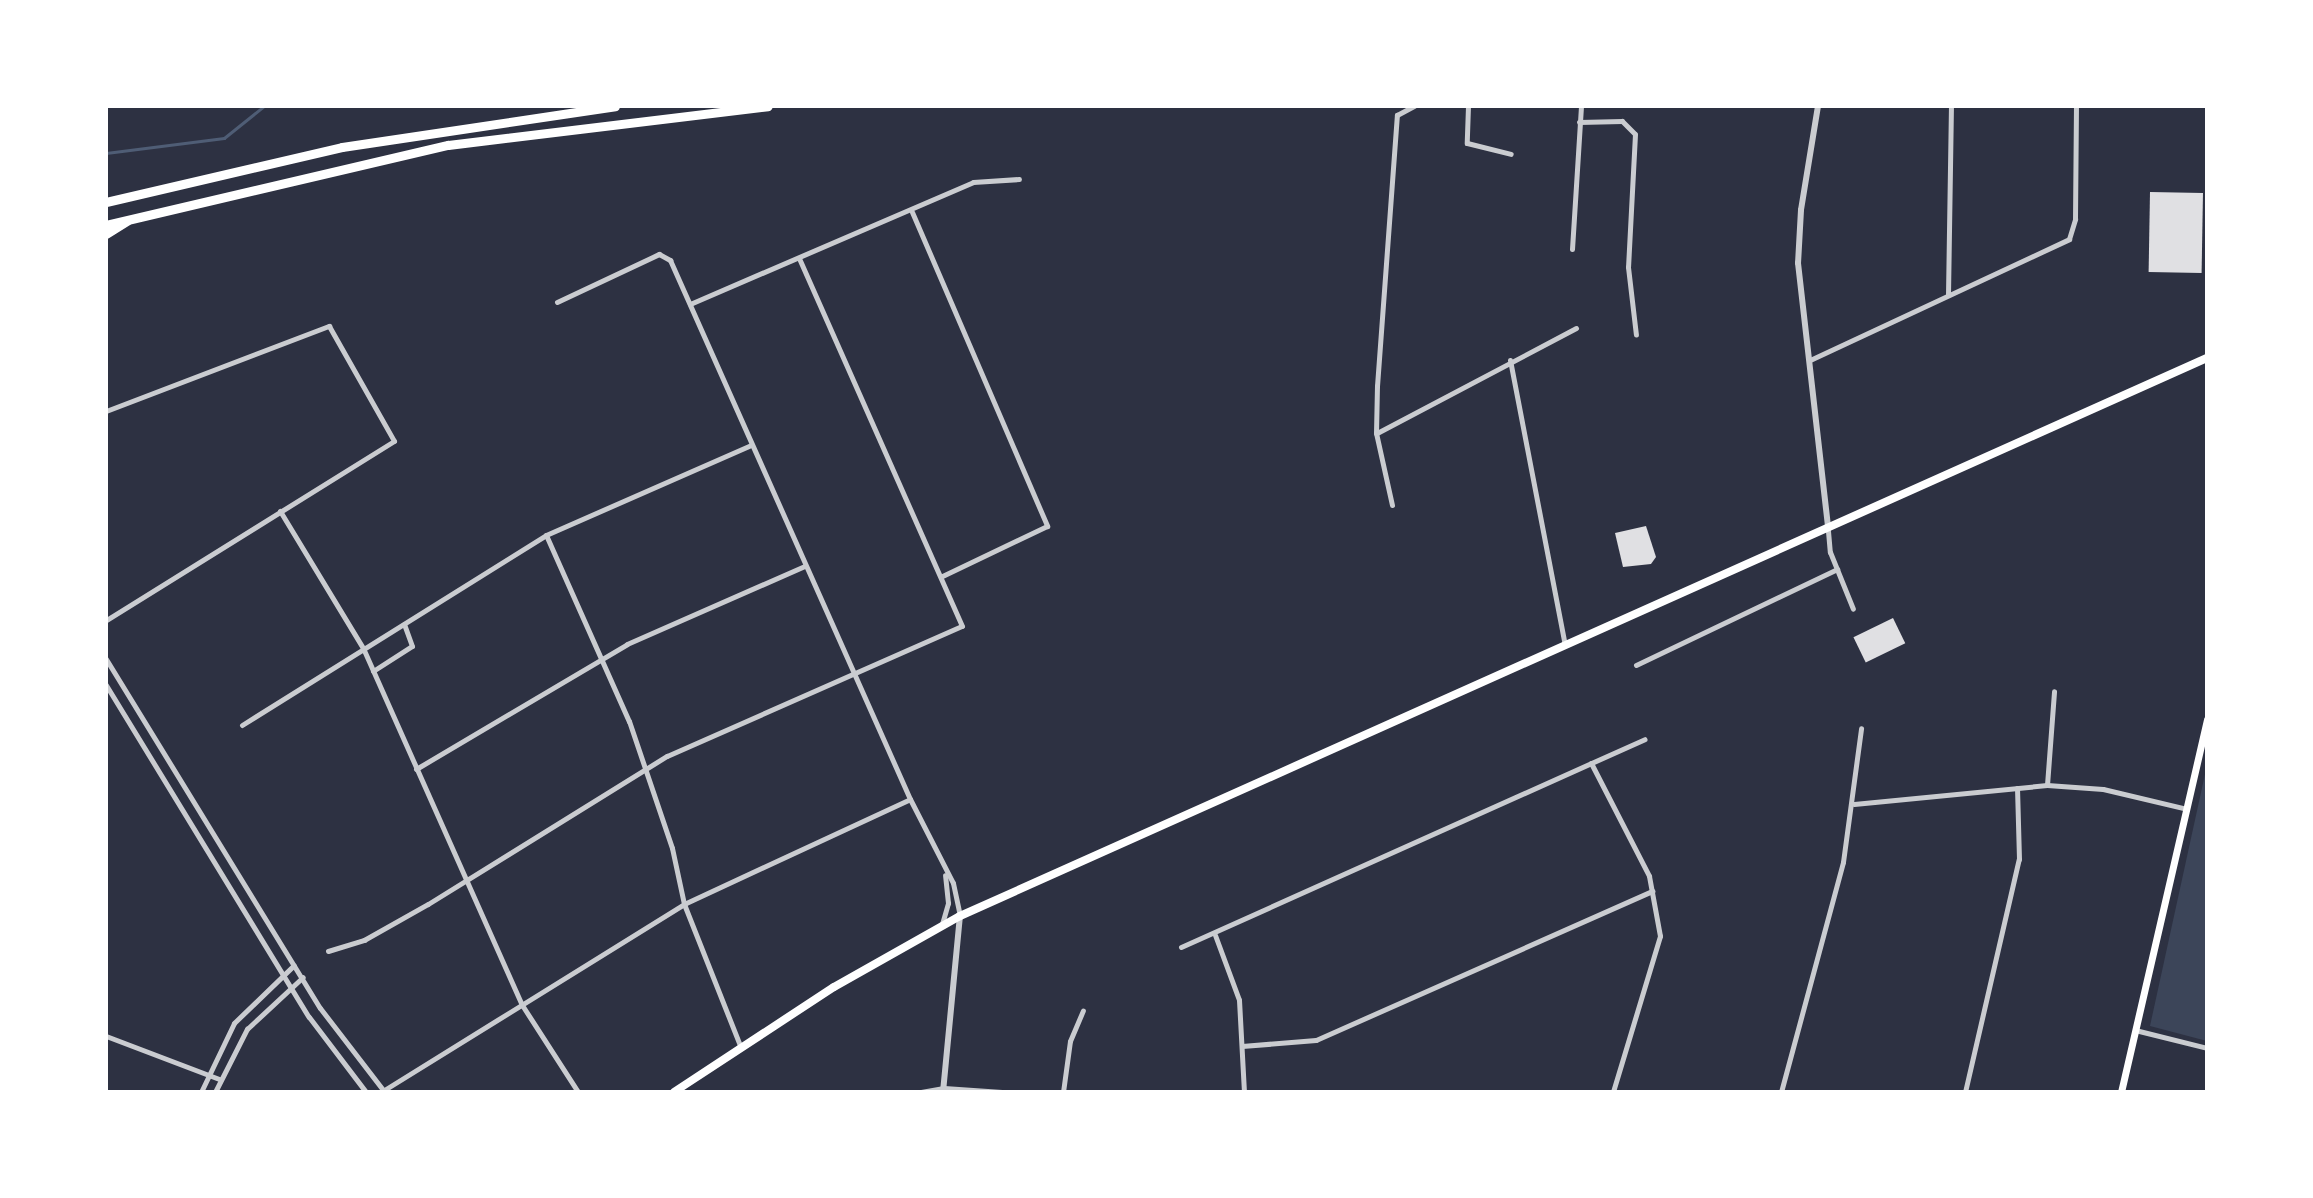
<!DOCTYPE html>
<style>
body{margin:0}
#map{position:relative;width:2313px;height:1198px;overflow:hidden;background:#2d3142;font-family:"Nunito Sans",sans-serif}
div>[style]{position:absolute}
.green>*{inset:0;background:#3c4559}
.stream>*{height:3px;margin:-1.5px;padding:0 1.5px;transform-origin:1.5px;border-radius:1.5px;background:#4f5d75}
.building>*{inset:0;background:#e0e0e3;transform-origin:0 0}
.minor>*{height:5px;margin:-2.5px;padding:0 2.5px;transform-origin:2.5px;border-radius:2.5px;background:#caccd0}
.tertiary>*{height:6px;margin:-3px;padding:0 3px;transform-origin:3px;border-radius:3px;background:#caccd0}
.secondary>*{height:7px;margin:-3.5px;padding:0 3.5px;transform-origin:3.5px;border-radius:3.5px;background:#fff}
.primary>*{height:8px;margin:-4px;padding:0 4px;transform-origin:4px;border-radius:4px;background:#fff}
.motorway>*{height:9px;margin:-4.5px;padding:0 4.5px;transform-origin:4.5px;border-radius:4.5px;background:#fff}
span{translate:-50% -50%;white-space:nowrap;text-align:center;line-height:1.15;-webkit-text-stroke:7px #fff;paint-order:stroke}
.frame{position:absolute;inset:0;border:108px solid #fff;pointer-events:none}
</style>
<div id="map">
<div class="green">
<div style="clip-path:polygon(2207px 765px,2207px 1041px,2150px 1026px)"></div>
</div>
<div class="stream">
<div style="left:106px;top:153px;width:119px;rotate:-7.2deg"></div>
<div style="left:224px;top:138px;width:51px;rotate:-38.7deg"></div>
</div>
<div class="building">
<div style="left:2150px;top:192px;width:53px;height:80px;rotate:1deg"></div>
<div style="clip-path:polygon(1646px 526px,1656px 557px,1651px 564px,1623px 567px,1615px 533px)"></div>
<div style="left:1893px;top:618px;width:28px;height:44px;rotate:64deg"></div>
</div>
<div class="minor">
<div style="left:1468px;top:106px;width:37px;rotate:92deg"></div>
<div style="left:1467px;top:143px;width:45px;rotate:14deg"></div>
<div style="left:1579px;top:122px;width:43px;rotate:-1.3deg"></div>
<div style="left:1622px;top:121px;width:18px;rotate:45deg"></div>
<div style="left:1635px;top:134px;width:133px;rotate:93deg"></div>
<div style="left:1628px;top:267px;width:68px;rotate:83.3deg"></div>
<div style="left:912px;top:212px;width:342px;rotate:66.7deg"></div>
<div style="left:1047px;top:526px;width:116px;rotate:154.5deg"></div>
<div style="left:1572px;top:249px;width:143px;rotate:-86.4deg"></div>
<div style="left:1948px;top:295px;width:189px;rotate:-89.1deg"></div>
<div style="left:557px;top:302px;width:113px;rotate:-25.2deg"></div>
<div style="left:659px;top:254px;width:13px;rotate:29deg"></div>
<div style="left:670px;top:260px;width:590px;rotate:66deg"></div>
<div style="left:910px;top:799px;width:94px;rotate:62.9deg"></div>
<div style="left:953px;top:883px;width:34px;rotate:78deg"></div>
<div style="left:690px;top:304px;width:308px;rotate:-23.3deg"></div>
<div style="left:973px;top:182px;width:46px;rotate:-3.7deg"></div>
<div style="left:1510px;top:360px;width:290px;rotate:79.1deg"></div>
<div style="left:1810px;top:360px;width:286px;rotate:-25deg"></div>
<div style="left:2069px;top:239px;width:21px;rotate:-73deg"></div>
<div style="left:2075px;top:219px;width:113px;rotate:-89.5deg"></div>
<div style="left:106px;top:411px;width:239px;rotate:-20.9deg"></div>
<div style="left:329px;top:326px;width:132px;rotate:60.5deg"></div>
<div style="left:394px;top:441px;width:339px;rotate:148.1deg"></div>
<div style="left:1377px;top:433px;width:225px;rotate:-27.8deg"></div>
<div style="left:1392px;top:505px;width:74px;rotate:-102.5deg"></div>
<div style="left:1376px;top:433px;width:47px;rotate:-88.8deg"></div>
<div style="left:1377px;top:386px;width:272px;rotate:-85.8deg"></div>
<div style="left:1397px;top:115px;width:19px;rotate:-28deg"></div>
<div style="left:280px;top:511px;width:160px;rotate:58.8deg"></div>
<div style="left:363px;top:648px;width:391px;rotate:66deg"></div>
<div style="left:522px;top:1005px;width:103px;rotate:57.2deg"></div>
<div style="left:1828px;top:531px;width:21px;rotate:85deg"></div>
<div style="left:1830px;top:552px;width:61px;rotate:68deg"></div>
<div style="left:546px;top:535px;width:204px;rotate:66deg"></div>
<div style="left:629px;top:721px;width:134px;rotate:71.3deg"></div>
<div style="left:672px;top:848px;width:57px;rotate:77.9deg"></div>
<div style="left:684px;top:904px;width:155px;rotate:68.4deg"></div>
<div style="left:106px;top:659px;width:409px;rotate:58.5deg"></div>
<div style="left:320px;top:1008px;width:105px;rotate:52.4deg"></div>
<div style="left:1636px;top:665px;width:223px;rotate:-25.5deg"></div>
<div style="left:373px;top:671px;width:46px;rotate:-32.7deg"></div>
<div style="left:412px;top:646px;width:23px;rotate:-110deg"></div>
<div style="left:106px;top:685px;width:389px;rotate:58.6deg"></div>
<div style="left:309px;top:1017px;width:94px;rotate:52.8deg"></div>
<div style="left:242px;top:725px;width:358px;rotate:-32deg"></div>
<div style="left:546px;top:535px;width:224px;rotate:-23.7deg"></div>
<div style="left:1591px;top:763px;width:127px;rotate:62.8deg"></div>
<div style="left:1649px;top:876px;width:61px;rotate:79.6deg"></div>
<div style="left:1660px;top:936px;width:163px;rotate:106.8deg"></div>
<div style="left:416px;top:769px;width:245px;rotate:-30.6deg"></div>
<div style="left:627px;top:644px;width:194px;rotate:-23.7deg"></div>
<div style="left:2047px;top:785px;width:94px;rotate:-85.7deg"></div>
<div style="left:1854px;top:804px;width:194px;rotate:-5.6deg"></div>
<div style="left:2047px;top:785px;width:56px;rotate:4.1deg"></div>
<div style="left:2103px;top:789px;width:86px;rotate:13.4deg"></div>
<div style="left:942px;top:924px;width:22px;rotate:-74deg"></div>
<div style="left:948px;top:903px;width:28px;rotate:-96deg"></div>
<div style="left:1215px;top:935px;width:69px;rotate:69.7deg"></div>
<div style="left:1239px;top:1000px;width:92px;rotate:86.9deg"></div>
<div style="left:1181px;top:947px;width:508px;rotate:-24.15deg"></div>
<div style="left:328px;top:951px;width:38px;rotate:-17deg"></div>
<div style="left:364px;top:940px;width:73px;rotate:-29.4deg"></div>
<div style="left:428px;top:904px;width:281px;rotate:-31.8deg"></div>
<div style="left:667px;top:756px;width:322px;rotate:-23.8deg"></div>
<div style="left:962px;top:626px;width:402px;rotate:-113.9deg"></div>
<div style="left:2135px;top:1030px;width:74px;rotate:14deg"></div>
<div style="left:106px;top:1036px;width:121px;rotate:20.8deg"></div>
<div style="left:1242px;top:1046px;width:74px;rotate:-4.6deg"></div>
<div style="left:1316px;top:1040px;width:368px;rotate:-23.9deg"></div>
<div style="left:201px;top:1092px;width:76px;rotate:-64.4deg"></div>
<div style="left:234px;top:1023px;width:83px;rotate:-44deg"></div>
<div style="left:215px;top:1092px;width:71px;rotate:-63.1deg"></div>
<div style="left:247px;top:1029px;width:76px;rotate:-42.9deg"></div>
<div style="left:381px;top:1092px;width:357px;rotate:-31.8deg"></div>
<div style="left:684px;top:904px;width:249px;rotate:-24.9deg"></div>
<div style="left:921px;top:1092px;width:23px;rotate:-10deg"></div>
<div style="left:944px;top:1088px;width:58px;rotate:3.9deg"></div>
<div style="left:1063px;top:1092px;width:51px;rotate:-82.2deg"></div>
<div style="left:1070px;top:1041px;width:33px;rotate:-67deg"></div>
<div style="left:1781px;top:1092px;width:238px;rotate:-74.9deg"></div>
<div style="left:1843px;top:862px;width:135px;rotate:-82.3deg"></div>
<div style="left:1965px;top:1092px;width:239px;rotate:-77deg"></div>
<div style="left:2019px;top:859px;width:71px;rotate:-91.6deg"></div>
</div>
<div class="tertiary">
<div style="left:1818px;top:106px;width:105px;rotate:99.3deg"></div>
<div style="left:1801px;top:210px;width:53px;rotate:93.2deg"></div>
<div style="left:1798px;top:263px;width:267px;rotate:83.5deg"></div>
<div style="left:943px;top:1092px;width:176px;rotate:-84.5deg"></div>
</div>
<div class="secondary">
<div style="left:2121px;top:1092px;width:383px;rotate:-77deg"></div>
</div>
<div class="primary">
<div style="left:674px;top:1092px;width:191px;rotate:-33.3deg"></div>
<div style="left:834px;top:987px;width:145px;rotate:-29.4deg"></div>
<div style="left:960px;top:916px;width:1366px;rotate:-24.11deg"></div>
</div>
<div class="motorway">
<div style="left:106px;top:202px;width:242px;rotate:-13.1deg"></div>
<div style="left:342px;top:147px;width:276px;rotate:-8.5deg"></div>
<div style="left:106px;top:225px;width:351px;rotate:-13.2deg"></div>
<div style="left:448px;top:145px;width:322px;rotate:-6.9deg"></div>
<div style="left:106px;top:234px;width:25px;rotate:-32deg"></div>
</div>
<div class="frame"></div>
</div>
